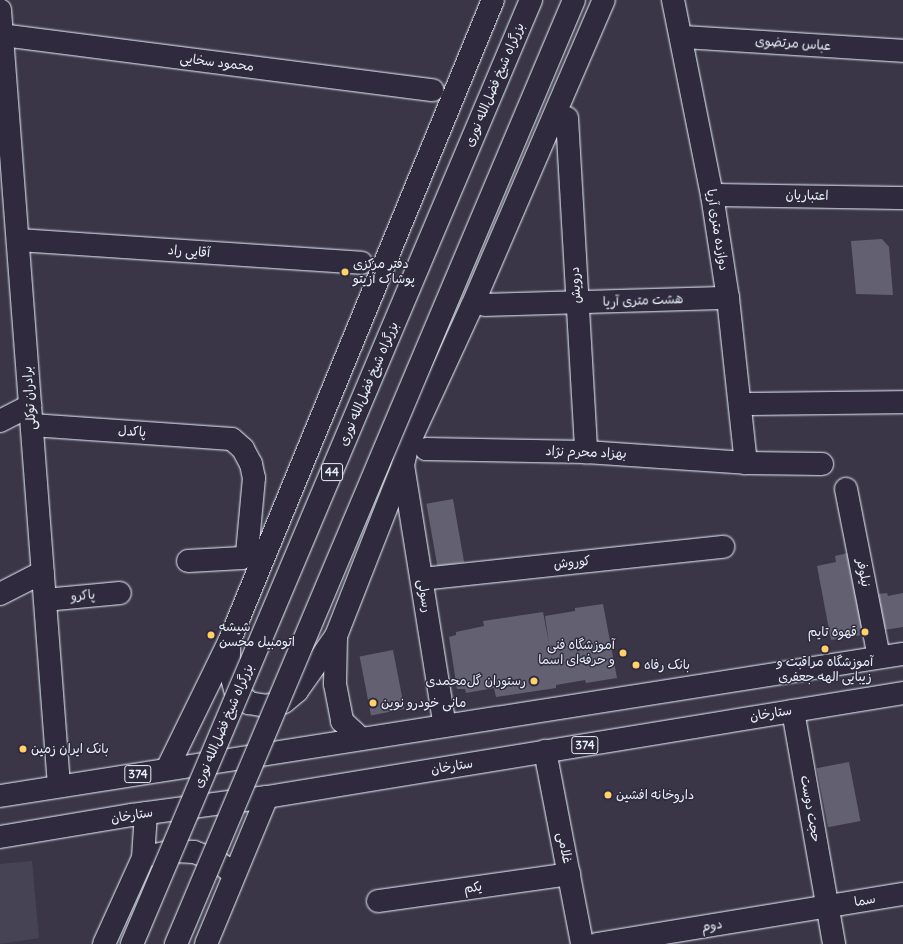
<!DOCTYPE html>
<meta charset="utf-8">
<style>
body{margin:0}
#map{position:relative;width:903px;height:944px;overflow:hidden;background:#3a3648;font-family:Delius,"Playpen Sans Arabic",sans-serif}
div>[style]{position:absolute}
.built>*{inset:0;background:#464354}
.building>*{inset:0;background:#636171;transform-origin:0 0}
.roads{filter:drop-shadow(0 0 1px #e8f1f8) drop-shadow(0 0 1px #e8f1f8)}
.minor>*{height:22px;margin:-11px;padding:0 11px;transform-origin:11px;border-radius:11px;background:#2f2a3d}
.major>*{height:22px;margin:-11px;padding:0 11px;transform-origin:11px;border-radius:11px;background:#2f2a3d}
.highway>*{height:22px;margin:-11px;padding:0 11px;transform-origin:11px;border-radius:11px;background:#2f2a3d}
.bridges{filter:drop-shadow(0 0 1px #e8f1f8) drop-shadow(0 0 1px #e8f1f8)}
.highway-bridge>*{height:22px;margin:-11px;padding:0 11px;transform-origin:11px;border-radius:11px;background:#2f2a3d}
.dots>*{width:11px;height:11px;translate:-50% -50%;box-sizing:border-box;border:2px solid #2f2a3d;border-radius:50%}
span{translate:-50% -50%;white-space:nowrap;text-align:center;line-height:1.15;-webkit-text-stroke:3px #2f2a3d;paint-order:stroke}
.shield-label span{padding:1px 3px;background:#2f2a3d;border:1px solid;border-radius:3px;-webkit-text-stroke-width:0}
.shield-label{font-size:12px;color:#e8f1f8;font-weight:700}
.street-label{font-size:13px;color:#e8f1f8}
.poi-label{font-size:13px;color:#e8f1f8}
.left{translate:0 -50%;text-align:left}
.right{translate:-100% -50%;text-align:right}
</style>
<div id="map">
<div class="built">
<div style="clip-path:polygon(32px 861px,39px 938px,0 944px,0 864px)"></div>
</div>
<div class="building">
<div style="clip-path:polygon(882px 239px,889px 247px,893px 295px,856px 294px,851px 241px)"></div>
<div style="left:453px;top:499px;width:64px;height:27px;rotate:80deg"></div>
<div style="clip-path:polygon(852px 552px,868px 634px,831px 640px,817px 566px,836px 562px,835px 556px)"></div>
<div style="clip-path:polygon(887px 593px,888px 596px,903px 593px,903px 627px,884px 630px,878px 594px)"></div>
<div style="clip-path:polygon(603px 604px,617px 678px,586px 683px,585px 680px,556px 685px,556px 688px,496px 697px,494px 688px,466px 693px,465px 689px,457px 689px,449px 637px,456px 635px,456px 632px,484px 626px,483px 621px,543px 612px,549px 644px,545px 616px,575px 611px,575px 608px)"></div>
<div style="left:393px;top:650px;width:60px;height:34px;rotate:79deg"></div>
<div style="left:849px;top:762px;width:60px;height:33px;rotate:79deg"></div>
</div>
<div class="roads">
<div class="minor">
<div style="left:673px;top:0;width:199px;rotate:78.7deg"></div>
<div style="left:712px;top:195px;width:104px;rotate:81.2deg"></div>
<div style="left:728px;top:298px;width:166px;rotate:83.8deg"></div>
<div style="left:0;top:10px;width:778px;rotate:85.65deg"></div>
<div style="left:2px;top:35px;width:434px;rotate:7.3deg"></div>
<div style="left:683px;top:37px;width:220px;rotate:3.6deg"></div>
<div style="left:567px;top:118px;width:335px;rotate:86.7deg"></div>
<div style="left:712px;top:195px;width:191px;rotate:0.9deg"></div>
<div style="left:18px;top:240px;width:344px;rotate:3.8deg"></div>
<div style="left:485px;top:305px;width:243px;rotate:-1.7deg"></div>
<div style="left:741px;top:404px;width:162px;rotate:-0.7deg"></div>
<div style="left:0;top:421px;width:34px;rotate:-27deg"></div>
<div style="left:32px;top:425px;width:200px;rotate:4deg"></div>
<div style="left:232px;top:439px;width:15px;rotate:42deg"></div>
<div style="left:243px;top:449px;width:17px;rotate:62deg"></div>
<div style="left:251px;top:464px;width:14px;rotate:78deg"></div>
<div style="left:254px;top:478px;width:75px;rotate:95.3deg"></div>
<div style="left:247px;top:553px;width:7px;rotate:135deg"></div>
<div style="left:242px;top:558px;width:54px;rotate:176.8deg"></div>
<div style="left:426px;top:449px;width:160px;rotate:1.1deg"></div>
<div style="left:586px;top:452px;width:160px;rotate:3.9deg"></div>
<div style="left:746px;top:463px;width:76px;rotate:0.8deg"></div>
<div style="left:403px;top:465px;width:264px;rotate:80.9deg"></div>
<div style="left:846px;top:489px;width:171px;rotate:78.9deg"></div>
<div style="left:422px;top:579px;width:303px;rotate:-6.1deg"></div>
<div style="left:0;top:594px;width:48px;rotate:-27.1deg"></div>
<div style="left:45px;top:600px;width:75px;rotate:-5.3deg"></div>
<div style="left:793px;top:711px;width:237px;rotate:80deg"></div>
<div style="left:545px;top:751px;width:197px;rotate:79.1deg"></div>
<div style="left:378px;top:901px;width:193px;rotate:-8deg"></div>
<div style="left:597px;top:944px;width:310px;rotate:-9.3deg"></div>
</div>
<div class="major">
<div style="left:0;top:796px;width:914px;rotate:-8.94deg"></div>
<div style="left:0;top:837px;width:134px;rotate:-9.5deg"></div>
<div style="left:132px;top:815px;width:136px;rotate:-7.6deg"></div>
<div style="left:267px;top:797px;width:644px;rotate:-9.29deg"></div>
</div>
<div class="highway">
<div style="left:336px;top:636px;width:48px;rotate:91.2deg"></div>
<div style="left:335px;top:684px;width:38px;rotate:79deg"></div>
<div style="left:342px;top:721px;width:26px;rotate:43deg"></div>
<div style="left:229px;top:642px;width:25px;rotate:90deg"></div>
<div style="left:229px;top:667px;width:23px;rotate:75deg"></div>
<div style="left:235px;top:689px;width:20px;rotate:45deg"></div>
<div style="left:249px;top:703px;width:17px;rotate:10deg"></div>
<div style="left:266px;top:706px;width:18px;rotate:-13deg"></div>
<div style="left:284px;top:702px;width:17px;rotate:-40deg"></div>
<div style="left:297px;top:691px;width:67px;rotate:-54.7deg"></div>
<div style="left:336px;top:636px;width:184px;rotate:-68.6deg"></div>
<div style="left:403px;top:465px;width:18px;rotate:-77deg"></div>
<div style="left:407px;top:447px;width:155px;rotate:-65.3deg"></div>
<div style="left:472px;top:306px;width:333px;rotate:-66.7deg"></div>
<div style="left:167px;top:769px;width:141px;rotate:-64deg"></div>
<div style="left:229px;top:642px;width:694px;rotate:-67.65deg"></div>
<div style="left:155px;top:855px;width:19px;rotate:-12deg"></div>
<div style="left:174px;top:851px;width:20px;rotate:3deg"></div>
<div style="left:194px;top:852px;width:20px;rotate:20deg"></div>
<div style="left:213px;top:859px;width:18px;rotate:34deg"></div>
<div style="left:104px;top:944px;width:94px;rotate:-65.6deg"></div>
<div style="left:143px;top:858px;width:45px;rotate:-86.2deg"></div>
<div style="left:206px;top:944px;width:159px;rotate:-67.5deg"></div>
</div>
</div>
<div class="bridges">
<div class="highway-bridge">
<div style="left:132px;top:944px;width:1025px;rotate:-67.09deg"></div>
<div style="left:176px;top:944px;width:1024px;rotate:-67.14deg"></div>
</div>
</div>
<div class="dots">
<div style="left:345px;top:272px;background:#ffd166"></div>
<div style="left:865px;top:632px;background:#ffd166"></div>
<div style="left:211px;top:635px;background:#ffd166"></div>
<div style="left:825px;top:649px;background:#ffd166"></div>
<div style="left:623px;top:653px;background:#ffd166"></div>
<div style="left:636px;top:665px;background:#ffd166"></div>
<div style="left:534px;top:681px;background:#ffd166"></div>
<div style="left:373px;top:703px;background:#ffd166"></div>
<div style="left:23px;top:749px;background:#ffd166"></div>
<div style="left:608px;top:795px;background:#ffd166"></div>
</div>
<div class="shield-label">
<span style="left:332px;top:472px">44</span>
<span style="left:585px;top:745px">374</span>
<span style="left:138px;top:774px">374</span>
</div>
<div class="street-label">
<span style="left:793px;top:44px;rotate:4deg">عباس مرتضوی</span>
<span style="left:217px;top:63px;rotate:7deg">محمود سخایی</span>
<span style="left:495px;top:85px;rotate:-67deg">بزرگراه شیخ فضل‌الله نوری</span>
<span style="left:807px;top:196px;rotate:1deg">اعتباریان</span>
<span style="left:717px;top:230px;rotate:81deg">دوازده متری آریا</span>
<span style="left:189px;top:252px;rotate:4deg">آقایی راد</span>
<span style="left:576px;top:285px;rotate:-93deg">درویش</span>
<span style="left:643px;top:301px;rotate:-2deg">هشت متری آریا</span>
<span style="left:369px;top:384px;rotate:-67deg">بزرگراه شیخ فضل‌الله نوری</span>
<span style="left:30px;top:398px;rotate:-94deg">برادران توکلی</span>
<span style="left:132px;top:432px;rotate:4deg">پاکدل</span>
<span style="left:586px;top:453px;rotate:2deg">بهزاد محرم نژاد</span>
<span style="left:572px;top:563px;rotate:-6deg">کوروش</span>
<span style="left:863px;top:573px;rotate:79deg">نیلوفر</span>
<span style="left:83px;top:596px;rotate:-5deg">پاکرو</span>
<span style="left:424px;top:596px;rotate:81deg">رسولی</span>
<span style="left:771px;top:714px;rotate:-9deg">ستارخان</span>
<span style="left:224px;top:726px;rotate:-67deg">بزرگراه شیخ فضل‌الله نوری</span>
<span style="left:452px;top:767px;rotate:-9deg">ستارخان</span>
<span style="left:810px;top:809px;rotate:80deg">حجت دوست</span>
<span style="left:132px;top:816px;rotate:-9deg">ستارخان</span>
<span style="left:564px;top:848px;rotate:79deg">غلامی</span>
<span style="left:473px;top:888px;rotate:-8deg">یکم</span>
<span style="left:865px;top:901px;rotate:-10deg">سما</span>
<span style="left:712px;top:926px;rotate:-9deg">دوم</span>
</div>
<div class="poi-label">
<span class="left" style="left:353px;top:272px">دفتر مرکزی<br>پوشاک آزیتو</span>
<span class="left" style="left:219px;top:635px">شیشه<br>اتومبیل محسن</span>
<span class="right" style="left:857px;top:632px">قهوه تایم</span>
<span class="right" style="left:615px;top:653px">آموزشگاه فنی<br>و حرفه‌ای اسما</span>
<span style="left:825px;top:670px">آموزشگاه مراقبت و<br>زیبایی الهه جعفری</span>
<span class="left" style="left:644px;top:665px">بانک رفاه</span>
<span class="right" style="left:526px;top:681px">رستوران گل‌محمدی</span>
<span class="left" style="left:381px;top:703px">مانی خودرو نوین</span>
<span class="left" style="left:31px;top:749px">بانک ایران زمین</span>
<span class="left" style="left:616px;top:795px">داروخانه افشین</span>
</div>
</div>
